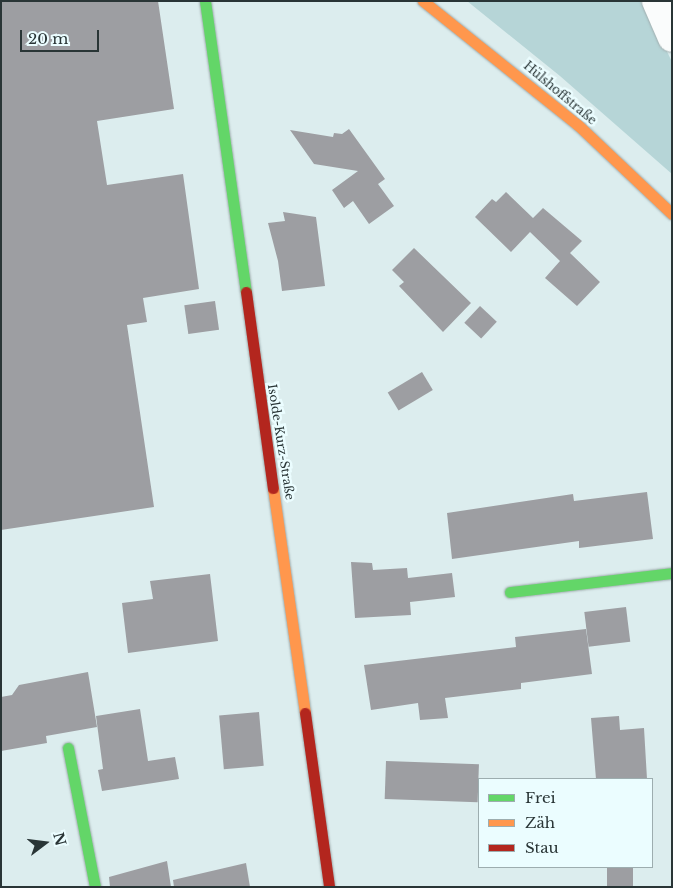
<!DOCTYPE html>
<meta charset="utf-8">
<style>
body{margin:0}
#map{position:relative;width:673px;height:888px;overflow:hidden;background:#dcedee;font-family:"Libre Baskerville",serif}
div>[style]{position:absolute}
.forest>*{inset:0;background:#b6d5d7}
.building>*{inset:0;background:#9d9ea2;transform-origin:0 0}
.roads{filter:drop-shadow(0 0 1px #a0adae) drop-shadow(0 0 1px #a0adae)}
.street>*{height:28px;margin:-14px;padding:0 14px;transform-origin:14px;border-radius:14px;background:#fafcfc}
.fast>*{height:11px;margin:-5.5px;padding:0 5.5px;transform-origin:5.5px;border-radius:5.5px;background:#63d668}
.slow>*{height:11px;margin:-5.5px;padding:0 5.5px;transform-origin:5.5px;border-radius:5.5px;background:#ff974d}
.jam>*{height:11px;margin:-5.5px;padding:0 5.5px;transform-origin:5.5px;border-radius:5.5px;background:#b3261e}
span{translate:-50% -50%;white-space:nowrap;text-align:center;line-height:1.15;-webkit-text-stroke:5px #ebfdff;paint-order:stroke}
.street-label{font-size:12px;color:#293536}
.frame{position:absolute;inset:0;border:2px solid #293536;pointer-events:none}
.legend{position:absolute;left:478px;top:778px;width:175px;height:90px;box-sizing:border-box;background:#ebfdff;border:1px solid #9dadaf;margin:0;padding:6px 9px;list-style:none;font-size:15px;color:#293536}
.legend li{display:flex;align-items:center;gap:10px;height:25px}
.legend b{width:25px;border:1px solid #9dadaf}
.north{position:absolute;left:20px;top:818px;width:50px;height:50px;-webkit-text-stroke:4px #ebfdff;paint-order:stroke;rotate:75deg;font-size:14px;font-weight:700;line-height:20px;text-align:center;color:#293536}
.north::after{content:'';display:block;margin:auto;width:18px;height:22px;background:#293536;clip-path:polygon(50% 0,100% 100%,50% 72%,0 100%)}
.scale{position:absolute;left:20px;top:30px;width:79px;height:22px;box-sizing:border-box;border:2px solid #293536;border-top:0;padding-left:6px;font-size:15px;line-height:18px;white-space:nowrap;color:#293536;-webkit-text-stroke:4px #ebfdff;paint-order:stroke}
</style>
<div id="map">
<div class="forest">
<div style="clip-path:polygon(467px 1px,643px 1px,672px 62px,672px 174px,560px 76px)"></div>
</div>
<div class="building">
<div style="clip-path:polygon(1px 1px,158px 1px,174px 109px,97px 121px,107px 185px,183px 174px,199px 289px,143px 298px,147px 322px,127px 325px,154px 507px,1px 530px)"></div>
<div style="clip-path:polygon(349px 129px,385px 179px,378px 184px,394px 206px,369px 224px,353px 201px,344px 208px,332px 190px,358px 171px,314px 164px,290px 130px,333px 137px,334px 133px,342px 134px)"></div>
<div style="clip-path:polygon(506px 192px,533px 218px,543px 208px,582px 241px,570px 253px,600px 282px,577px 306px,545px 278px,560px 261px,530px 232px,511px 252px,475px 217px,492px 199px,496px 202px)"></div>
<div style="clip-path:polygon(283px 212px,316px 217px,325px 286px,282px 291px,278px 261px,268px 223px,285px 221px)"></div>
<div style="clip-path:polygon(414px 248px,471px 303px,443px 332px,399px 286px,404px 282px,392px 270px)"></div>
<div style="left:215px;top:301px;width:29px;height:31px;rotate:82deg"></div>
<div style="left:480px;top:306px;width:23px;height:23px;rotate:43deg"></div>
<div style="left:422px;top:372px;width:21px;height:40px;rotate:59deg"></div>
<div style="clip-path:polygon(647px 492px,653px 539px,579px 548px,579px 541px,452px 559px,447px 513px,573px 494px,574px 501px)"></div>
<div style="clip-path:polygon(351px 562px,372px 563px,373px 570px,407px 568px,408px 578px,452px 573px,455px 597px,410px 602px,411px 615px,355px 618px)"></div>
<div style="clip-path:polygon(210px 574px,218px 641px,128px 653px,122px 603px,153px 599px,150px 581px)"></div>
<div style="left:626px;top:607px;width:35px;height:42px;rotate:83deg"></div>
<div style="clip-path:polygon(586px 629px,592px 674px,521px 683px,521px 689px,445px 698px,448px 718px,420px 720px,418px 703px,371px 710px,364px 665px,516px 647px,515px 637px)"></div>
<div style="clip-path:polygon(88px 672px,97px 727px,46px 736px,47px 743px,1px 751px,1px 697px,12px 695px,19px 685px)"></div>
<div style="clip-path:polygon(140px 709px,148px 761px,175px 757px,179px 779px,102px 791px,98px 770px,103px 769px,96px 716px)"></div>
<div style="left:259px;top:712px;width:54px;height:40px;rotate:85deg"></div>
<div style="clip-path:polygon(619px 716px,620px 730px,644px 728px,647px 779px,596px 779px,591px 718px)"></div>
<div style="left:386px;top:761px;width:93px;height:38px;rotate:2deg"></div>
<div style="clip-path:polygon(167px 861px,171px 887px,110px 887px,109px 877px)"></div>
<div style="clip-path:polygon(246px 863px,250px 887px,174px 887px,173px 880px)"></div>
<div style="left:607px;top:867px;width:26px;height:20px"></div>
</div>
<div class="roads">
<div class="street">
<div style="left:656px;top:1px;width:40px;rotate:66.6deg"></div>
</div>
<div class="fast">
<div style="left:205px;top:1px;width:294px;rotate:82deg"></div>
<div style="left:510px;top:592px;width:163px;rotate:-6.7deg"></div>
<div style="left:68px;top:748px;width:142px;rotate:79deg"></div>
</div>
<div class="slow">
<div style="left:423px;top:1px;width:198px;rotate:38.7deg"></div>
<div style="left:578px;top:125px;width:129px;rotate:43.4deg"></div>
<div style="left:273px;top:488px;width:227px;rotate:81.9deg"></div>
</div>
<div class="jam">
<div style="left:246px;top:292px;width:198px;rotate:82.2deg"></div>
<div style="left:305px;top:713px;width:176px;rotate:82.1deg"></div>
</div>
</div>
<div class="street-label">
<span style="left:560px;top:93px;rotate:40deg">Hülshoffstraße</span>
<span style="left:281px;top:442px;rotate:81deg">Isolde-Kurz-Straße</span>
</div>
<div class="frame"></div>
<ul class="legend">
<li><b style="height:6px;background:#63d668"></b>Frei</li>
<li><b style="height:6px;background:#ff974d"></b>Zäh</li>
<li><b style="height:6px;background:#b3261e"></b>Stau</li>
</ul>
<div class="north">N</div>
<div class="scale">20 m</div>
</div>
